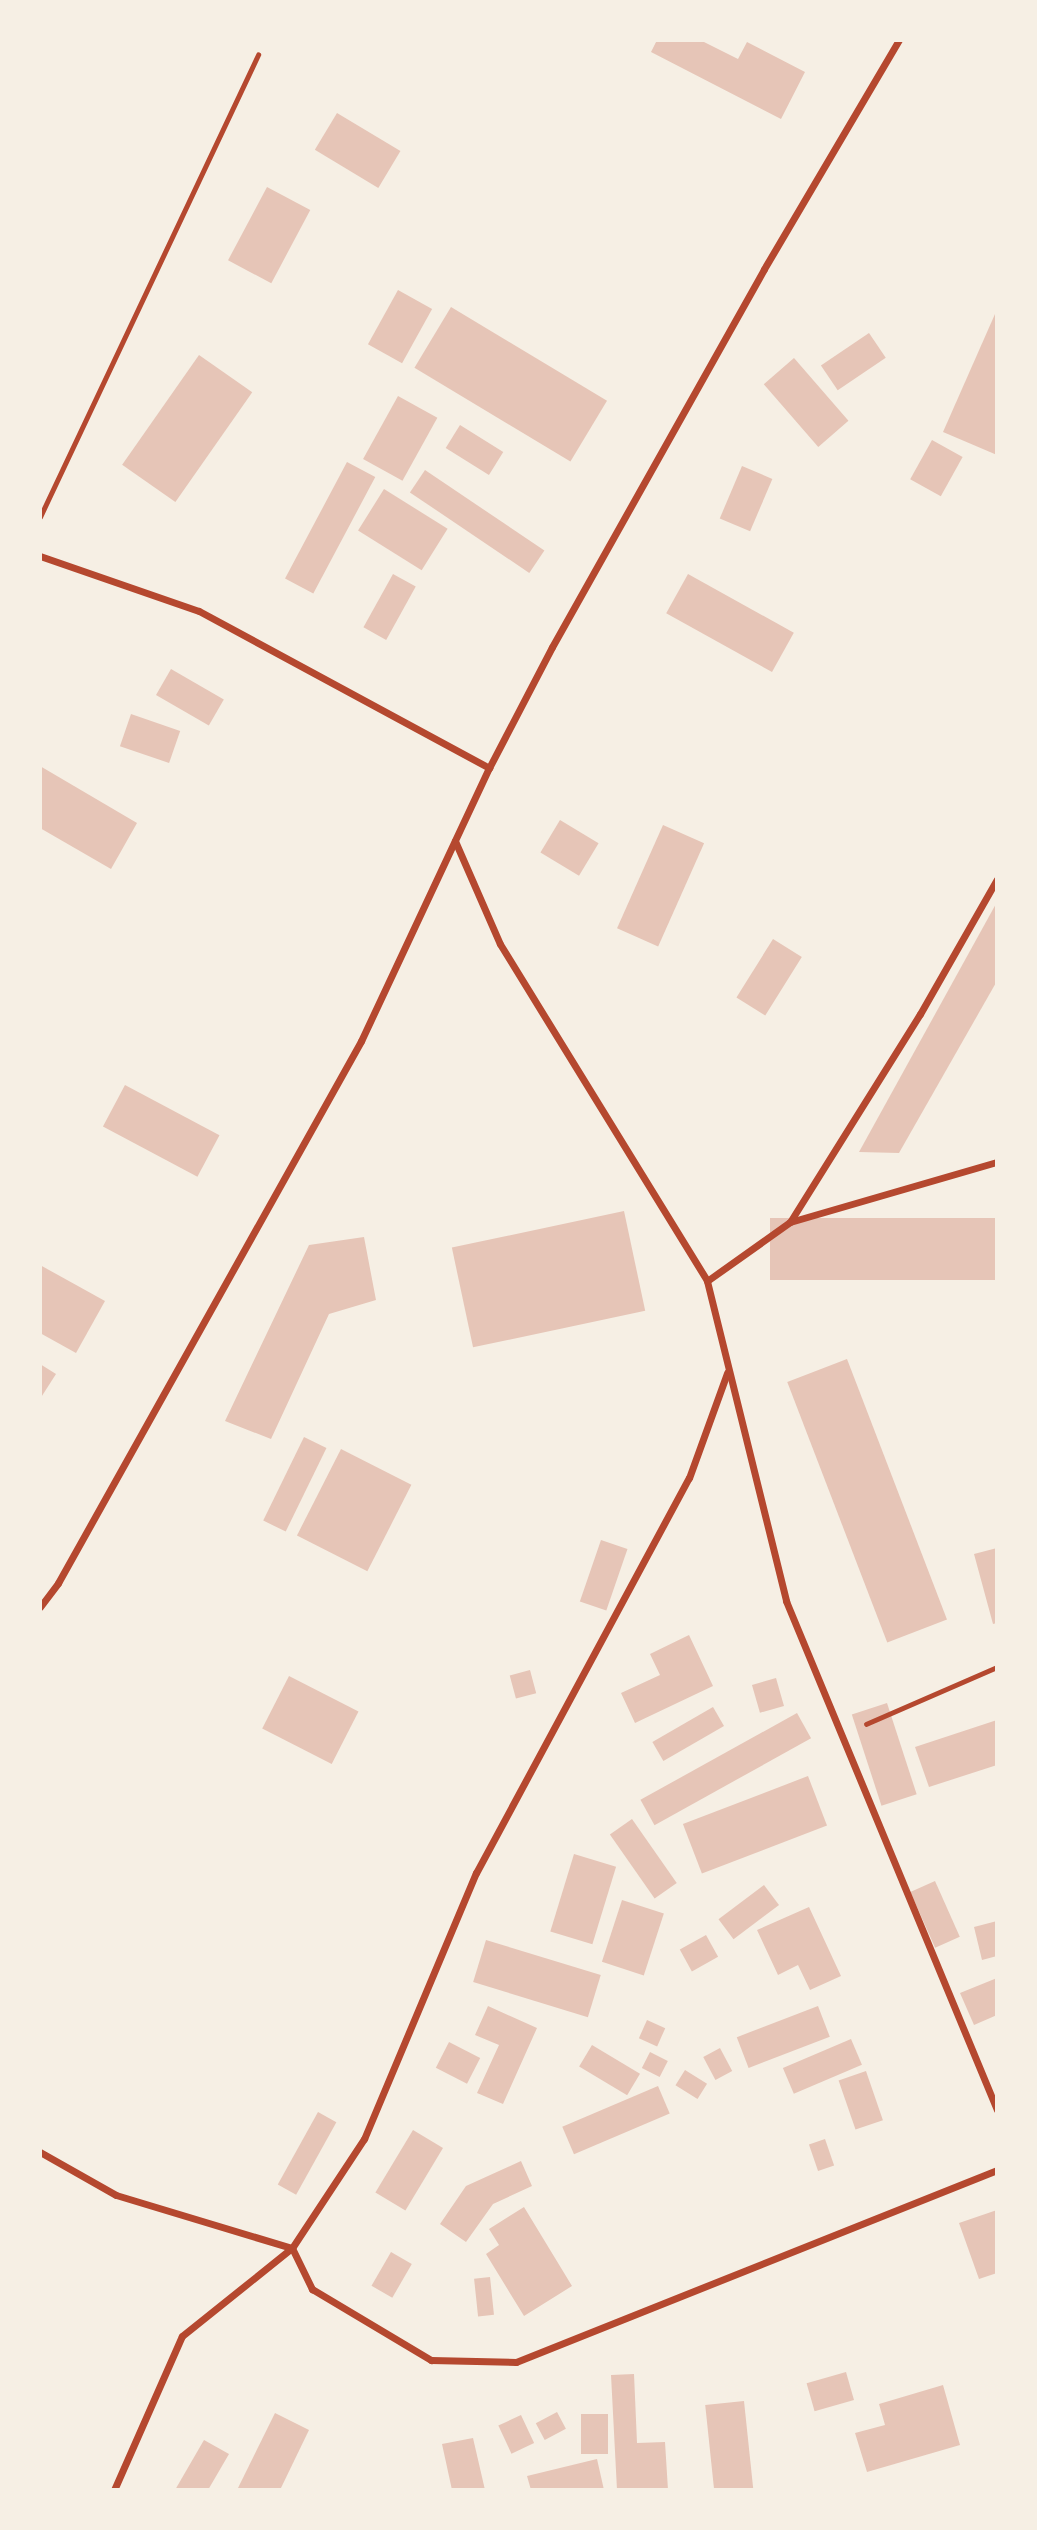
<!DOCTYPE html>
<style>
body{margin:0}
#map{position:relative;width:1037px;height:2530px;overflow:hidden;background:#f6efe4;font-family:"DejaVu Sans",sans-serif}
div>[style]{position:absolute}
.building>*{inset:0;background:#e6c5b7;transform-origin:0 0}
.path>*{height:4.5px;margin:-2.25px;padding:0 2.25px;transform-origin:2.25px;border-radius:2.25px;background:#b5482f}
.minor>*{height:7px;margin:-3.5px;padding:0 3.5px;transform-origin:3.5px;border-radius:3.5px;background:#b5482f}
span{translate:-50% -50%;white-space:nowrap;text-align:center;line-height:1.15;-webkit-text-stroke:5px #f6efe4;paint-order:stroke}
.frame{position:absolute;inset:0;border:42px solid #f6efe4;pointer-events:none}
</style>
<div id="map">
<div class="building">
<div style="clip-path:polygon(657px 40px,700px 40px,738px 59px,747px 42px,805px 72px,781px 119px,651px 52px)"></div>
<div style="left:337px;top:113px;width:74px;height:43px;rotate:31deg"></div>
<div style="left:267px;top:187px;width:49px;height:83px;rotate:28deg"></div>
<div style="left:398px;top:290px;width:39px;height:62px;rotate:29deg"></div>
<div style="left:451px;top:307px;width:182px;height:71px;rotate:31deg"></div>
<div style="clip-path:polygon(995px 314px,997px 315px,997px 455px,943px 432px)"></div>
<div style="left:869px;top:333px;width:30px;height:58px;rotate:56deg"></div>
<div style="left:199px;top:355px;width:65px;height:134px;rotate:35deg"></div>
<div style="left:794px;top:358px;width:83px;height:40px;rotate:49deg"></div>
<div style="left:398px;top:396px;width:45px;height:72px;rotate:29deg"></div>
<div style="left:460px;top:425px;width:51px;height:27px;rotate:32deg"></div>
<div style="left:932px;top:440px;width:35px;height:45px;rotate:29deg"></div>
<div style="left:347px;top:462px;width:32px;height:132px;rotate:28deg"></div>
<div style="left:742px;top:466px;width:33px;height:57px;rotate:23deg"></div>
<div style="left:425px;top:470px;width:144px;height:27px;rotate:34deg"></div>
<div style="left:384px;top:489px;width:75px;height:49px;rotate:32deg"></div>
<div style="left:393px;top:574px;width:26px;height:61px;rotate:29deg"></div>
<div style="left:688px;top:574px;width:121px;height:45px;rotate:29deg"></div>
<div style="left:171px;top:669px;width:61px;height:30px;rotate:30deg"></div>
<div style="left:131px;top:714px;width:52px;height:34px;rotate:19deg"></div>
<div style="clip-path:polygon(40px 766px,137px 823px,111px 869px,40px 828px)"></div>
<div style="left:560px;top:820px;width:45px;height:38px;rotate:31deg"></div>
<div style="left:663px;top:825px;width:45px;height:113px;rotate:24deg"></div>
<div style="clip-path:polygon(997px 902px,997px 981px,899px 1153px,859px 1152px)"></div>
<div style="left:773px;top:939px;width:34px;height:69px;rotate:32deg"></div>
<div style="left:125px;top:1085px;width:107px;height:47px;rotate:28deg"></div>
<div style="left:624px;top:1211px;width:102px;height:176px;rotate:78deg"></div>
<div style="left:997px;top:1218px;width:62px;height:227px;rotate:90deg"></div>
<div style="clip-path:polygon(364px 1237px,376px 1300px,329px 1314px,271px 1439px,225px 1421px,309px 1245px)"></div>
<div style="clip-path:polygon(40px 1265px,105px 1301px,76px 1353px,40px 1333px)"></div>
<div style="left:847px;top:1359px;width:279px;height:64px;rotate:69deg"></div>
<div style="clip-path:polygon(40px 1364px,56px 1374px,40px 1399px)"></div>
<div style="left:304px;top:1437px;width:25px;height:93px;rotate:26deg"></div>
<div style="left:341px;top:1449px;width:79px;height:97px;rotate:27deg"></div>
<div style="left:601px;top:1540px;width:28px;height:65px;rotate:19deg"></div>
<div style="clip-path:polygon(997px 1548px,997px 1623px,993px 1624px,974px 1554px)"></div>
<div style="clip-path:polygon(689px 1635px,713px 1686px,635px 1723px,621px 1693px,660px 1675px,650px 1654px)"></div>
<div style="left:530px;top:1670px;width:24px;height:21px;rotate:75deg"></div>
<div style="left:289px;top:1676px;width:78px;height:59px;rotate:27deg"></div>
<div style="left:776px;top:1678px;width:29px;height:25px;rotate:74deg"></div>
<div style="left:887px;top:1703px;width:96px;height:37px;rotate:72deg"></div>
<div style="left:713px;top:1707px;width:22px;height:70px;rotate:60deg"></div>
<div style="left:797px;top:1713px;width:29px;height:179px;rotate:61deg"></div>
<div style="clip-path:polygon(997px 1720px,997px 1765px,929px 1787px,915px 1747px)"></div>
<div style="left:808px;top:1776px;width:53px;height:134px;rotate:69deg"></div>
<div style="left:632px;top:1819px;width:78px;height:27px;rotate:55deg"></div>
<div style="left:574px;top:1854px;width:44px;height:81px;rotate:17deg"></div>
<div style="left:935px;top:1881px;width:61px;height:27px;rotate:66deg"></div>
<div style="left:764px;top:1885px;width:25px;height:57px;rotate:53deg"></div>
<div style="left:622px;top:1900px;width:44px;height:65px;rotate:18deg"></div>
<div style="clip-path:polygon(809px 1907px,841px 1976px,810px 1990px,798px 1965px,778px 1975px,757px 1930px)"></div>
<div style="clip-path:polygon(997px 1921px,997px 1956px,982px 1960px,974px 1927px)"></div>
<div style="left:706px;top:1935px;width:25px;height:30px;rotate:61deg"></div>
<div style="left:486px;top:1940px;width:120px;height:44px;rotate:17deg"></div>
<div style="clip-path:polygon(997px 1978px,997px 2015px,974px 2025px,960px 1993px)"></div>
<div style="clip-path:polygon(488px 2006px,537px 2028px,503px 2104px,477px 2093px,499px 2045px,475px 2035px)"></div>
<div style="left:818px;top:2006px;width:33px;height:87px;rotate:69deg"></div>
<div style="left:647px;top:2020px;width:20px;height:20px;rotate:24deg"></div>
<div style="left:851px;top:2039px;width:28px;height:74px;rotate:67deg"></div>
<div style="left:449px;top:2042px;width:35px;height:29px;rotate:27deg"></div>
<div style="left:592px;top:2045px;width:56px;height:25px;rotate:31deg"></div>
<div style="left:720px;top:2048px;width:26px;height:19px;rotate:62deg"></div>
<div style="left:650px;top:2052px;width:20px;height:18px;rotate:27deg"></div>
<div style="left:685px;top:2070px;width:26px;height:18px;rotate:32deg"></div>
<div style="left:866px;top:2071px;width:52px;height:29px;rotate:71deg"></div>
<div style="left:658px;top:2086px;width:30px;height:104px;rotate:67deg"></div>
<div style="left:318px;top:2112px;width:21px;height:83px;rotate:29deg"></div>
<div style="left:413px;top:2130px;width:35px;height:73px;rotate:31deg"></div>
<div style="left:825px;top:2139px;width:28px;height:17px;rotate:71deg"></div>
<div style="clip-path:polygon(521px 2161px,532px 2186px,493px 2204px,466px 2242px,440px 2224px,466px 2186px)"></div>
<div style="clip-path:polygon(524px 2207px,572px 2286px,524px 2316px,486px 2254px,499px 2245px,489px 2229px)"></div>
<div style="clip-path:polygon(997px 2210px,997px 2273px,979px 2279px,959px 2223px)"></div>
<div style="left:391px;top:2252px;width:24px;height:39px;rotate:30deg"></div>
<div style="left:490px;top:2277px;width:38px;height:16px;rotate:84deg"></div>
<div style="left:846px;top:2372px;width:29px;height:41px;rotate:74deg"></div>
<div style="clip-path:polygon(634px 2374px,637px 2443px,665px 2442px,668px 2490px,617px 2490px,611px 2375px)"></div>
<div style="clip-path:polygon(943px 2385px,960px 2445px,867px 2472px,855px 2433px,885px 2425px,879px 2404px)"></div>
<div style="left:744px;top:2401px;width:89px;height:39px;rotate:84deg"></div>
<div style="left:557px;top:2412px;width:19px;height:24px;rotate:62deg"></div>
<div style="clip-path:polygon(275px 2413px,309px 2430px,280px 2490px,237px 2490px)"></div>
<div style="left:581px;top:2414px;width:27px;height:40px"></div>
<div style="left:521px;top:2415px;width:31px;height:25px;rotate:65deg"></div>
<div style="clip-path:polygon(473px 2438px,485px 2490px,452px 2490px,442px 2444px)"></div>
<div style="clip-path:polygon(204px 2440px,229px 2454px,208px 2490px,175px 2490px)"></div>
<div style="clip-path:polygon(597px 2459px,604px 2490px,531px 2490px,527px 2476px)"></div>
</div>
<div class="path">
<div style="left:40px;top:517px;width:511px;rotate:-64.74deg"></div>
<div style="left:866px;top:1724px;width:143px;rotate:-23.5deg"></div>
</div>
<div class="minor">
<div style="left:40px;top:556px;width:168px;rotate:19.1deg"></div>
<div style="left:199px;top:611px;width:330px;rotate:28.4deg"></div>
<div style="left:455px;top:841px;width:112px;rotate:66.4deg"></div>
<div style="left:500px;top:944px;width:395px;rotate:58.4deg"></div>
<div style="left:707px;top:1281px;width:330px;rotate:76.1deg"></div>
<div style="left:786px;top:1601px;width:551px;rotate:67.48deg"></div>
<div style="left:790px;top:1222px;width:245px;rotate:-58deg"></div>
<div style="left:920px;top:1014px;width:155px;rotate:-60.3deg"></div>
<div style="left:707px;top:1281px;width:102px;rotate:-35.4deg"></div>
<div style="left:790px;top:1222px;width:216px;rotate:-16.2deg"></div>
<div style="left:40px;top:1607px;width:30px;rotate:-53deg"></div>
<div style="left:58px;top:1583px;width:621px;rotate:-60.79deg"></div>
<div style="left:361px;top:1041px;width:302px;rotate:-64.9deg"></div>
<div style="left:489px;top:768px;width:136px;rotate:-62.5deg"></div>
<div style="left:552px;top:647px;width:433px;rotate:-60.7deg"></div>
<div style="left:764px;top:269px;width:266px;rotate:-59.5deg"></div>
<div style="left:40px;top:2152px;width:87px;rotate:29.5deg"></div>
<div style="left:116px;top:2195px;width:184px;rotate:16.8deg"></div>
<div style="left:292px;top:2248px;width:46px;rotate:64deg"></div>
<div style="left:312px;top:2289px;width:139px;rotate:30.8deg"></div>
<div style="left:431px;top:2360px;width:85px;rotate:1.3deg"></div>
<div style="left:516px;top:2362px;width:518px;rotate:-21.76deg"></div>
<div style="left:114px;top:2490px;width:168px;rotate:-66.2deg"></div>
<div style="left:182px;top:2336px;width:141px;rotate:-38.7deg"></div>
<div style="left:292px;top:2248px;width:131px;rotate:-56.6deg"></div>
<div style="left:364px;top:2139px;width:289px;rotate:-67.2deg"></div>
<div style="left:476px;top:1873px;width:449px;rotate:-61.7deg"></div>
<div style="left:689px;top:1478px;width:112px;rotate:-70.1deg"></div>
</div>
<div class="frame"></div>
</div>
